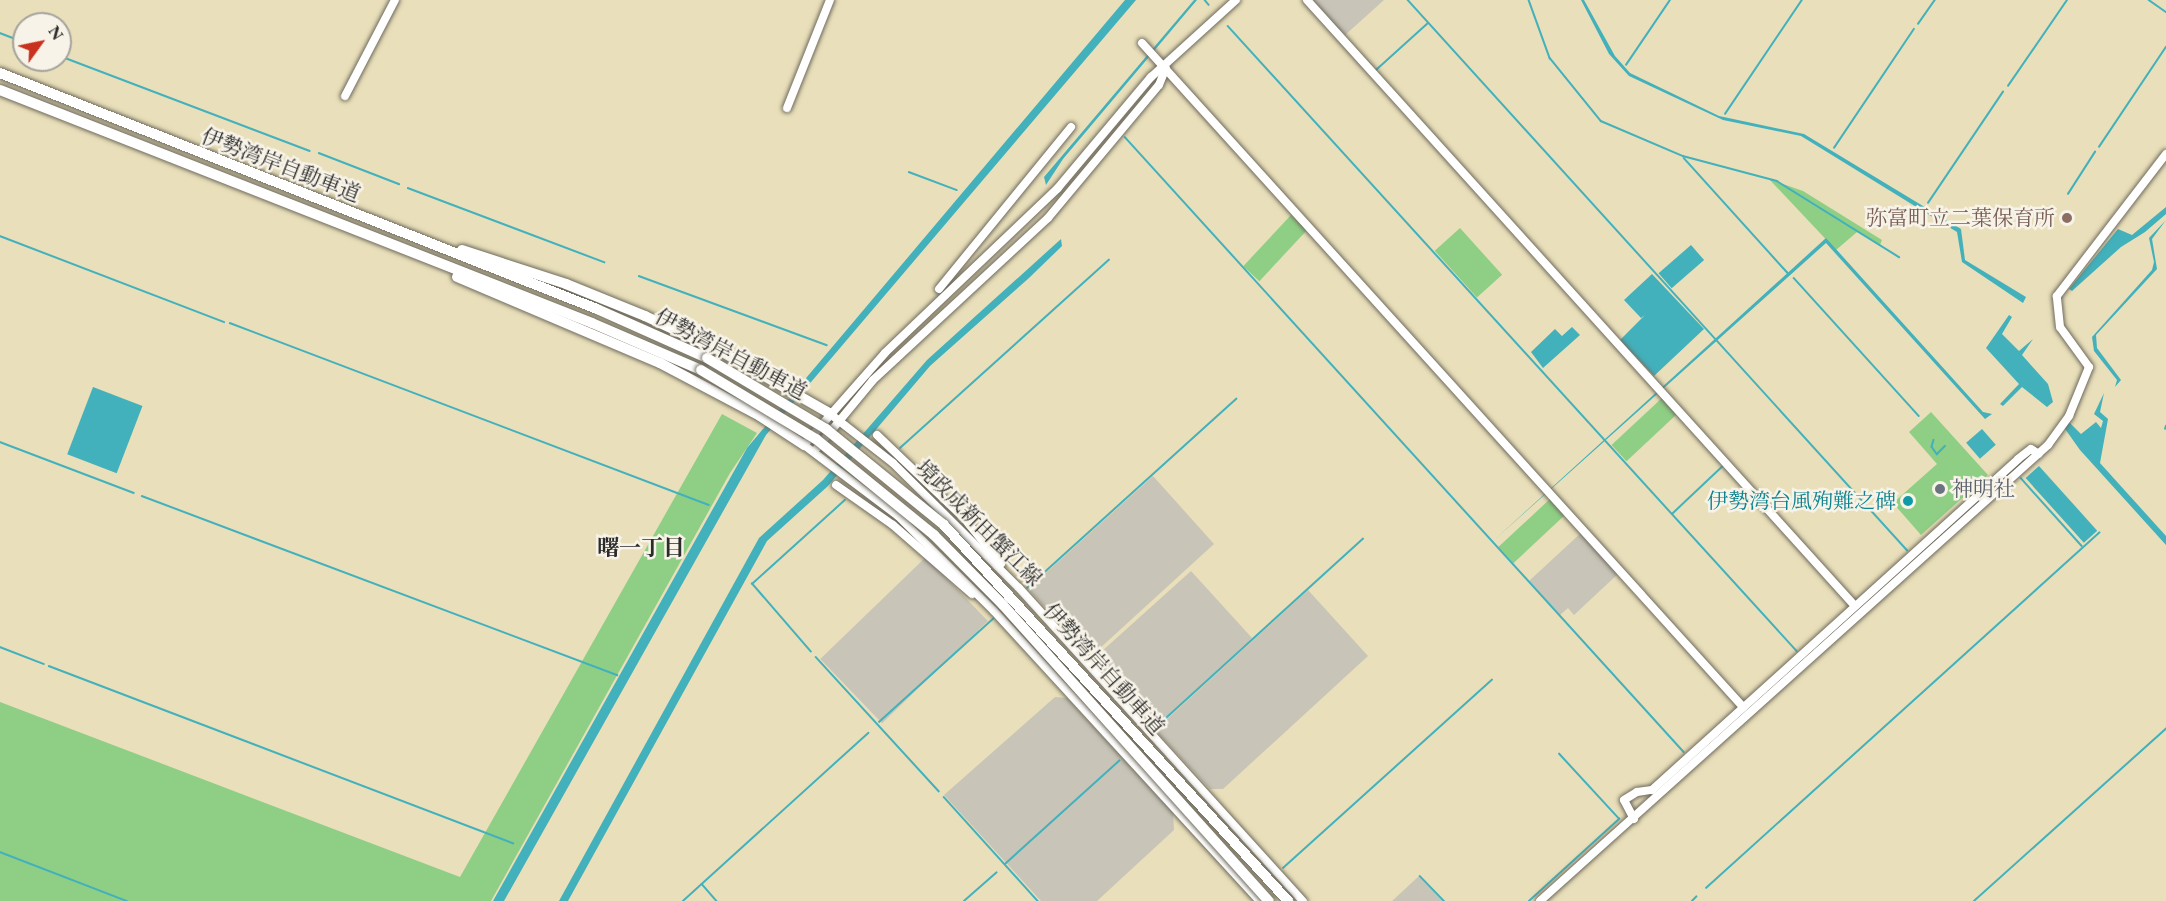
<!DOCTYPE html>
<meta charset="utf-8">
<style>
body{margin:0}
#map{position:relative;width:2166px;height:901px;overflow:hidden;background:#e9dfba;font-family:"EB Garamond","Noto Serif JP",serif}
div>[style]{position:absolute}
.industrial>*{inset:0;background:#c8c4b8;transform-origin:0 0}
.green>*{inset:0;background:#8fcf85;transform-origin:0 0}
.water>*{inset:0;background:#42b1bc;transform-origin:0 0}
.stream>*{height:1.5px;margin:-0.75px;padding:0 0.75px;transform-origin:0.75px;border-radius:0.75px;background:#42b1bc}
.roads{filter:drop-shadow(0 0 2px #6e6a5d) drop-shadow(0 0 2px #6e6a5d)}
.secondary>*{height:8px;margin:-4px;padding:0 4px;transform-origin:4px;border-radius:4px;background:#fff}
.highway>*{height:10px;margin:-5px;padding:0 5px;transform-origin:5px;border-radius:5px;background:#fff}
.bridges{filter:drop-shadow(0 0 2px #6e6a5d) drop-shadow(0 0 2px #6e6a5d)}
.highway-bridge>*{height:10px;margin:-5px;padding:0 5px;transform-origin:5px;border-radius:5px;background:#fff}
.dots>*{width:16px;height:16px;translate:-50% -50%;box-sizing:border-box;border:3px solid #f7f3e8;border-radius:50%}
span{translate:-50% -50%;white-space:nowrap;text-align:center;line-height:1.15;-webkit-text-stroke:5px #f7f3e8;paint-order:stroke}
.street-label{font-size:21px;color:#2b2b2b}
.education-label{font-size:21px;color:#785e54}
.right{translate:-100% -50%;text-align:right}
.worship-label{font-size:21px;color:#5b616d}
.left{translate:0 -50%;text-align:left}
.culture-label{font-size:21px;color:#0d838f}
.neighbourhood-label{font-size:22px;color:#2b2b2b;font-weight:700}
.north{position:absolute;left:12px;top:12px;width:60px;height:60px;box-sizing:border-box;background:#f7f3e8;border:2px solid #a5a39c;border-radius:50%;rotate:57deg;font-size:16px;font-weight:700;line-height:24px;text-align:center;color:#2b2b2b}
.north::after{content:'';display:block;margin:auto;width:21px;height:27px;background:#c8321e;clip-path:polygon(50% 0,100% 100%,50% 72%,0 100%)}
</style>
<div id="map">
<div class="industrial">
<div style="clip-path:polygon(1311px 0,1384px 0,1344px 36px)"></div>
<div style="clip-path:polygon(1153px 476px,1214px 544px,1099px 649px,1082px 647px,1028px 589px)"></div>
<div style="clip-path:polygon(1582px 532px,1619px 573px,1574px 615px,1568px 608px,1560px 615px,1529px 581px)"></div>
<div style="left:926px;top:557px;width:89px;height:147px;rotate:46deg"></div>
<div style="clip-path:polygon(1191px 571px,1252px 638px,1154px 728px,1102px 670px,1101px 652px)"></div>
<div style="clip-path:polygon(1308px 590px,1368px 656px,1223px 789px,1210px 789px,1155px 730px)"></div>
<div style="clip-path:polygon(1055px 697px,1067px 698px,1173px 813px,1174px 830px,1097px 901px,1041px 901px,944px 795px)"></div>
<div style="clip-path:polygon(1419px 876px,1442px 901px,1392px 901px)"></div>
</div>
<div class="green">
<div style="clip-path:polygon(1769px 179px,1803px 191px,1882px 240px,1880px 245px,1857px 232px,1836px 250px)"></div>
<div style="left:1291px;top:215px;width:22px;height:70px;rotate:43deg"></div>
<div style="left:1460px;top:228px;width:63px;height:34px;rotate:48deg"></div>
<div style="left:1662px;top:398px;width:22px;height:69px;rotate:47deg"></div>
<div style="clip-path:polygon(1931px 412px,1988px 475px,1921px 535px,1893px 503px,1937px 464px,1909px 432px)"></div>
<div style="clip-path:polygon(722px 414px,757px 433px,730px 473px,491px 901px,0 901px,0 702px,460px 877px)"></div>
<div style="left:1551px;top:498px;width:22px;height:72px;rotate:47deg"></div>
</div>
<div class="water">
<div style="clip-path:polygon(1125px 0,1136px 0,766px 435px,504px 901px,493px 901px,747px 448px)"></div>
<div style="clip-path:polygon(1194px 0,1197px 0,1063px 159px,1046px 185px,1044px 177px)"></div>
<div style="clip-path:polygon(1581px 0,1584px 0,1615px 56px,1630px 73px,1719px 116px,1804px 134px,1961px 229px,1965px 260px,2026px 297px,2023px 303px,1962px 262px,1957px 232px,1801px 136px,1723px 120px,1629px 76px,1609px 54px)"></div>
<div style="clip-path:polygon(2166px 207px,2166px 214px,2145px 232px,2121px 247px,2072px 291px,2069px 289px,2118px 229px,2132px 235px)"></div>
<div style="clip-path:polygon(2166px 220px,2152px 239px,2157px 269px,2096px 335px,2097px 348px,2121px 380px,2115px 387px,2117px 380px,2094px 351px,2092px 337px,2152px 270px,2154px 262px,2149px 238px)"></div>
<div style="clip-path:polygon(1826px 238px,1983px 412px,1992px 414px,1985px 419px,1826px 243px,1493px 541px)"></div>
<div style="clip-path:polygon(1061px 239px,1062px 246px,1029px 278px,930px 366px,828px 486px,767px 541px,568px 901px,559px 901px,759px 538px,823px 480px,927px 360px)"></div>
<div style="left:1691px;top:245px;width:20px;height:43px;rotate:49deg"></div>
<div style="clip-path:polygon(1652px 274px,1704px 329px,1654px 376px,1620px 340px,1645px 315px,1641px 318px,1624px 300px)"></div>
<div style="clip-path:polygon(2009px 315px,2012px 317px,2002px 334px,2019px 351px,2033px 339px,2022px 355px,2048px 384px,2053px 402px,2047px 407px,2022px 387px,2003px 406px,2000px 404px,2019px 384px,1986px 348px)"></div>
<div style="clip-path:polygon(1572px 327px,1580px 335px,1543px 368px,1531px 352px,1555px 329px,1562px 336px)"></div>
<div style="left:93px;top:387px;width:53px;height:72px;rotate:21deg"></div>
<div style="clip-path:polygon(2104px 393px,2100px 412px,2108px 419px,2100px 463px,2166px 536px,2166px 545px,2080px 450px,2063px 426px,2069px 422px,2081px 434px,2096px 422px,2101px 428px,2103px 421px,2094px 414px)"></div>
<div style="left:1982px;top:429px;width:21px;height:21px;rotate:49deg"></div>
<div style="left:2039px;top:466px;width:87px;height:18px;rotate:48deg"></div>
</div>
<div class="stream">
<div style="left:1205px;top:0;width:6px;rotate:51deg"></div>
<div style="left:1408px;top:0;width:743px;rotate:47.78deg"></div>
<div style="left:1529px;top:0;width:62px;rotate:70.1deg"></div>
<div style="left:1550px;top:58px;width:81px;rotate:51deg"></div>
<div style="left:1601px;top:121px;width:89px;rotate:23.1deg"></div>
<div style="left:1683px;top:156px;width:97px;rotate:14.9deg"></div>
<div style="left:1777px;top:181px;width:144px;rotate:31.9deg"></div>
<div style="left:2149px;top:0;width:21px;rotate:35deg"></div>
<div style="left:1918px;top:24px;width:29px;rotate:-55deg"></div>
<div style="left:1228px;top:26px;width:845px;rotate:47.69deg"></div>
<div style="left:0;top:33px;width:26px;rotate:21deg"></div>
<div style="left:60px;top:56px;width:267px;rotate:20.8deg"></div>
<div style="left:1626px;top:65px;width:78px;rotate:-55.9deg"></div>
<div style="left:1376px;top:70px;width:70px;rotate:-42.1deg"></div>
<div style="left:2008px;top:86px;width:104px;rotate:-55.5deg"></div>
<div style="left:1725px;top:114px;width:138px;rotate:-56deg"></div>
<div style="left:1125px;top:137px;width:831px;rotate:47.73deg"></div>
<div style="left:2099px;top:147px;width:120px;rotate:-56.2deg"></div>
<div style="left:1834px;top:148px;width:143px;rotate:-56.1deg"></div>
<div style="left:319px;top:153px;width:86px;rotate:21.2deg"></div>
<div style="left:1684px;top:158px;width:155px;rotate:47.9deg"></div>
<div style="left:909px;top:172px;width:51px;rotate:20.6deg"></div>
<div style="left:408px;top:188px;width:210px;rotate:20.7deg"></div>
<div style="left:2068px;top:194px;width:50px;rotate:-57.3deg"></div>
<div style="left:1928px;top:203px;width:134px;rotate:-56deg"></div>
<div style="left:0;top:236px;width:240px;rotate:21deg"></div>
<div style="left:639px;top:276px;width:200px;rotate:20.2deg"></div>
<div style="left:1794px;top:278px;width:186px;rotate:47.8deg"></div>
<div style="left:230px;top:323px;width:512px;rotate:20.8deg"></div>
<div style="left:2165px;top:429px;width:3px;rotate:-72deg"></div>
<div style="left:1934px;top:440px;width:7px;rotate:106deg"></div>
<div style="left:1932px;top:447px;width:9px;rotate:54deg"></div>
<div style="left:1937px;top:454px;width:11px;rotate:-45deg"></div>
<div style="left:0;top:442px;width:143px;rotate:20.8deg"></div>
<div style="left:900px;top:448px;width:281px;rotate:-42deg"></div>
<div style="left:2021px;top:478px;width:91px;rotate:48.1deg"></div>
<div style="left:142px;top:496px;width:508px;rotate:20.65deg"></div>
<div style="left:1672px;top:514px;width:70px;rotate:-43.3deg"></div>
<div style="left:1027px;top:588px;width:282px;rotate:-42.1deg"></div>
<div style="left:0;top:647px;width:47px;rotate:21.1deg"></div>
<div style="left:811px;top:652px;width:90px;rotate:-130.9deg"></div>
<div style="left:752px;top:584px;width:125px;rotate:-42.1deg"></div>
<div style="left:816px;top:657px;width:182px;rotate:47.5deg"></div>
<div style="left:49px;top:666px;width:497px;rotate:20.9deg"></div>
<div style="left:879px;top:722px;width:154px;rotate:-42.1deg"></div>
<div style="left:1155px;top:728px;width:281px;rotate:-42.3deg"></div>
<div style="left:944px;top:797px;width:140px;rotate:47.9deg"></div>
<div style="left:0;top:852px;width:136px;rotate:21.1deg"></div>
<div style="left:1005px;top:864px;width:154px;rotate:-42.1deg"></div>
<div style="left:1283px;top:868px;width:281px;rotate:-42deg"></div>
<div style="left:1420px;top:876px;width:35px;rotate:46deg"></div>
<div style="left:702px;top:884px;width:23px;rotate:49deg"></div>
<div style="left:1706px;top:888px;width:530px;rotate:-42.09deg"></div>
<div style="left:683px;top:901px;width:250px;rotate:-42.2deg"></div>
<div style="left:964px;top:901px;width:43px;rotate:-41.2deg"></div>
<div style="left:1529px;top:901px;width:122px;rotate:-42.3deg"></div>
<div style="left:1619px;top:819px;width:88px;rotate:-132.7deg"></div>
<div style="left:1692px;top:901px;width:6px;rotate:-45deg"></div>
<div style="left:1974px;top:901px;width:258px;rotate:-41.9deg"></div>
</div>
<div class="roads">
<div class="secondary">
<div style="left:1236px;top:0;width:115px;rotate:137.8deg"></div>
<div style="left:1151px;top:77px;width:145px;rotate:130deg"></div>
<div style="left:1058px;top:188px;width:239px;rotate:136.4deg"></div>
<div style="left:885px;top:353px;width:123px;rotate:131.4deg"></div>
<div style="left:804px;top:445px;width:118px;rotate:37.1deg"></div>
<div style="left:898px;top:516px;width:135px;rotate:44.7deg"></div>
<div style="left:994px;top:611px;width:394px;rotate:47.5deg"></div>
<div style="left:1307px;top:0;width:817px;rotate:47.88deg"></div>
<div style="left:1142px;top:43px;width:896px;rotate:47.85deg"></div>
<div style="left:345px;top:96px;width:108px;rotate:-62.5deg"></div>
<div style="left:787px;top:108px;width:116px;rotate:-68.3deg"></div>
<div style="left:939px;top:289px;width:209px;rotate:-50.8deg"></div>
<div style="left:829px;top:413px;width:81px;rotate:38deg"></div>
<div style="left:893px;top:463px;width:177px;rotate:44.8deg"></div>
<div style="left:1019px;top:588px;width:423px;rotate:47.8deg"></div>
<div style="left:877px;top:435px;width:120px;rotate:43.7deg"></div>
<div style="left:964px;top:518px;width:59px;rotate:51.2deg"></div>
<div style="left:817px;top:448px;width:88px;rotate:-50.5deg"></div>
<div style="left:873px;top:380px;width:238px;rotate:-42.8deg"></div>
<div style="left:1048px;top:218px;width:173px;rotate:-50.2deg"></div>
<div style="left:1159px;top:85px;width:18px;rotate:-68deg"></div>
<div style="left:836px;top:485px;width:70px;rotate:35.1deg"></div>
<div style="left:893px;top:525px;width:105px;rotate:41.1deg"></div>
<div style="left:1634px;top:819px;width:21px;rotate:-118deg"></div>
<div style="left:1624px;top:800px;width:15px;rotate:-32deg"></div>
<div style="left:1637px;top:792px;width:15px;rotate:-8deg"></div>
<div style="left:1652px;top:790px;width:493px;rotate:-42.1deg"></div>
<div style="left:2018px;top:459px;width:16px;rotate:-38deg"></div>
<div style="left:2031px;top:449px;width:9px;rotate:32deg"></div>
<div style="left:1540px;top:901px;width:683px;rotate:-41.91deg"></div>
<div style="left:2048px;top:445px;width:36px;rotate:-54deg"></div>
<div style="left:2069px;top:416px;width:53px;rotate:-67.8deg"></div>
<div style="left:2089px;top:367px;width:49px;rotate:-125.9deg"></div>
<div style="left:2060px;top:327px;width:31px;rotate:-96deg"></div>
<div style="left:2057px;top:296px;width:179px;rotate:-52.5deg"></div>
</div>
<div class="highway">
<div style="left:0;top:73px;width:642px;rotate:21.57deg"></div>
<div style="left:597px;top:309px;width:120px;rotate:24deg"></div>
<div style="left:0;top:90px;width:636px;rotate:21.48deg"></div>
<div style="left:592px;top:323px;width:119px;rotate:23.3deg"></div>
<div style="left:462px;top:250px;width:109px;rotate:18.1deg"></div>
<div style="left:566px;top:284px;width:85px;rotate:22.1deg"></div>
<div style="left:645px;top:316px;width:85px;rotate:25.1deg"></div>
<div style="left:722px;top:352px;width:123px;rotate:29.7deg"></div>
<div style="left:457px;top:277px;width:220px;rotate:23deg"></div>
<div style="left:660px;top:363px;width:113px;rotate:27.9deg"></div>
<div style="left:760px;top:416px;width:53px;rotate:33.4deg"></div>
</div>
</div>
<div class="bridges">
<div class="highway-bridge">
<div style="left:707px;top:358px;width:139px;rotate:30.8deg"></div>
<div style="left:826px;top:429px;width:152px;rotate:39.1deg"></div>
<div style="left:944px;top:525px;width:510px;rotate:47.54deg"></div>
<div style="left:701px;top:370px;width:134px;rotate:31deg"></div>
<div style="left:816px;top:439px;width:152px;rotate:39.1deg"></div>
<div style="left:934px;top:535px;width:98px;rotate:45.4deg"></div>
<div style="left:1003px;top:605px;width:398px;rotate:48.1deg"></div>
</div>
</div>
<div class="dots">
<div style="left:2067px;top:218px;background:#8d6e63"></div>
<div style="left:1940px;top:489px;background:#6b7280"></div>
<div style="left:1908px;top:501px;background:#0f9aa8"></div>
</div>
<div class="street-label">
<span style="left:281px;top:165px;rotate:21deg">伊勢湾岸自動車道</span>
<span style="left:731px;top:354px;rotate:28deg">伊勢湾岸自動車道</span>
<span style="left:979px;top:523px;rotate:45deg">境政成新田蟹江線</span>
<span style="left:1104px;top:669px;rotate:48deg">伊勢湾岸自動車道</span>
</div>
<div class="education-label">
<span class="right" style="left:2055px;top:218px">弥富町立二葉保育所</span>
</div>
<div class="worship-label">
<span class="left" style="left:1952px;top:489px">神明社</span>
</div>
<div class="culture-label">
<span class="right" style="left:1896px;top:501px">伊勢湾台風殉難之碑</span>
</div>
<div class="neighbourhood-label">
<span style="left:641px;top:548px">曙一丁目</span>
</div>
<div class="north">N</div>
</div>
